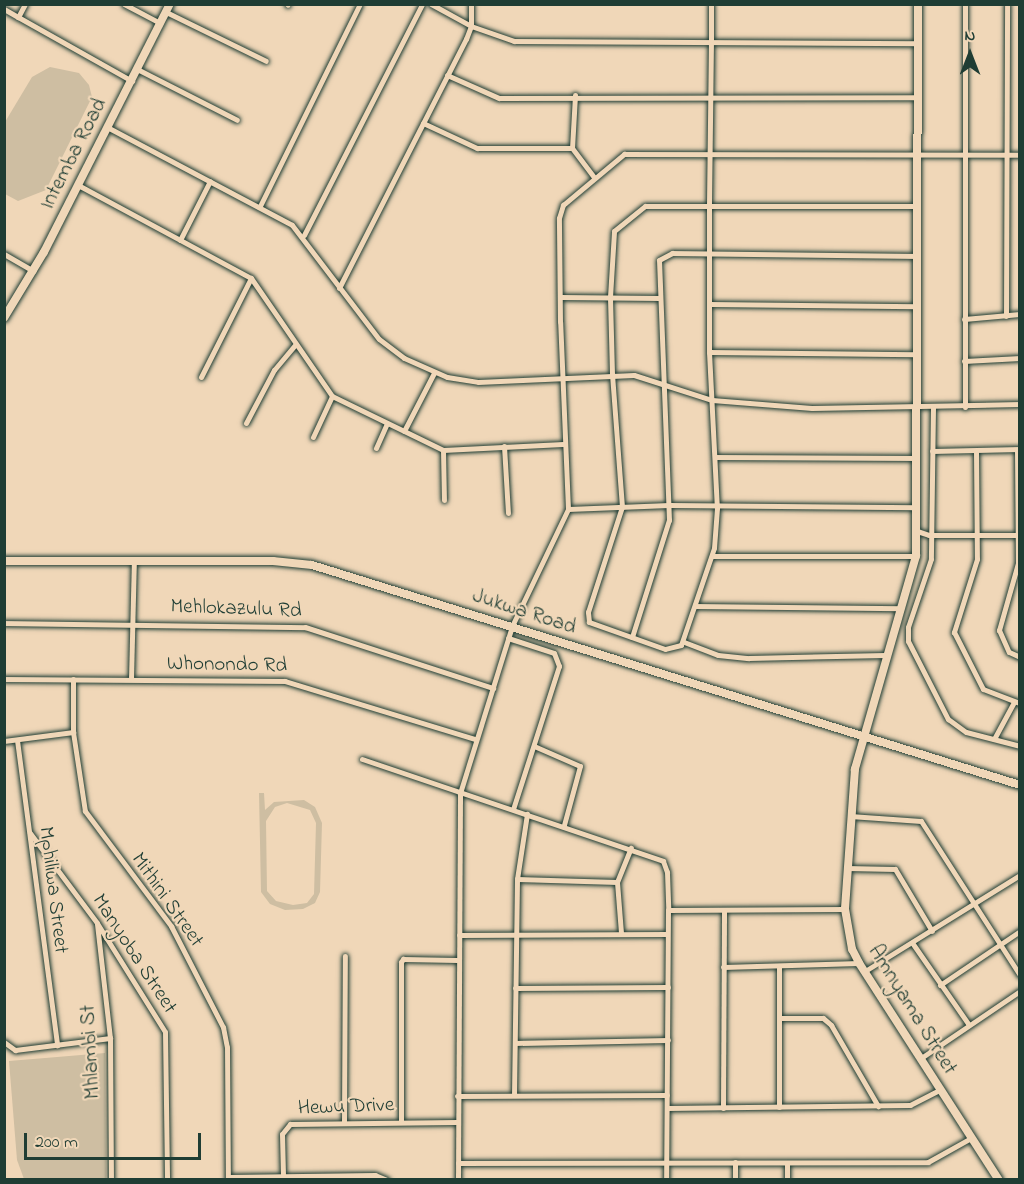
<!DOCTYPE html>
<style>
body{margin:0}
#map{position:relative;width:1024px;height:1184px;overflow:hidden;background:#f0d7b8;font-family:"Indie Flower",sans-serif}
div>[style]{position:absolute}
.green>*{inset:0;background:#cebea2}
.roads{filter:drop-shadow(0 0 2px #1f3d34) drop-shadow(0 0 2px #1f3d34)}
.street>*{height:5px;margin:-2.5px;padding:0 2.5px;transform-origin:2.5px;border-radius:2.5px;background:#f0d7b8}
.secondary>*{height:8px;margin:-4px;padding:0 4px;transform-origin:4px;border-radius:4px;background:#f0d7b8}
span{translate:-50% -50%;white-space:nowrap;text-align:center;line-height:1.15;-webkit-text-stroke:4.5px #f0d7b8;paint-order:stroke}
.street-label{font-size:21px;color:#1f3d34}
.frame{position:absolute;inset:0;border:6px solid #1f3d34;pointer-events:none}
.north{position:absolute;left:940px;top:24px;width:60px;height:60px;-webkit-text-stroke:4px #f0d7b8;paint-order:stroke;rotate:0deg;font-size:16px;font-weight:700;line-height:24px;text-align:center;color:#1f3d34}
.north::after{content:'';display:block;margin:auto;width:21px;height:27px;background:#1f3d34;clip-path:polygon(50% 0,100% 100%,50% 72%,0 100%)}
.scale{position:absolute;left:24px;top:1133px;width:177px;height:27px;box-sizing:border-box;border:3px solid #1f3d34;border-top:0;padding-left:8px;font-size:18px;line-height:21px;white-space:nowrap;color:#1f3d34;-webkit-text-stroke:4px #f0d7b8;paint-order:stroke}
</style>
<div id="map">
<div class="green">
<div style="clip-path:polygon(50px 67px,79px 73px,89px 85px,92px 97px,46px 190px,18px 201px,5px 194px,5px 122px,32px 77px)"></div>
<div style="clip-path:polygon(evenodd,259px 793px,264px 793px,265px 810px,274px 802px,304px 800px,315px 807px,322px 823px,320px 892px,315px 903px,303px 909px,285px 910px,270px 904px,261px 892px,259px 793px,287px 803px,310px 810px,316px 823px,314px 894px,307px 903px,293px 905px,276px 901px,267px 891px,266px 821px,275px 807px,287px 803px)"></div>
<div style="clip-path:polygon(105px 1053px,106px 1179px,24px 1179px,17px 1160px,9px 1061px)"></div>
</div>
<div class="roads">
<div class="street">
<div style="left:25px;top:4px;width:15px;rotate:118deg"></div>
<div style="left:18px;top:17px;width:131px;rotate:29.3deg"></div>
<div style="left:124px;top:4px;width:41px;rotate:27.8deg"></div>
<div style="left:287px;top:4px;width:1px;rotate:45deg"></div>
<div style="left:431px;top:4px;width:46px;rotate:28.8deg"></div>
<div style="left:471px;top:26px;width:46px;rotate:19.2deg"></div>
<div style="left:514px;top:41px;width:404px;rotate:0.3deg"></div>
<div style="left:711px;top:4px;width:36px;rotate:90deg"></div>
<div style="left:711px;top:40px;width:166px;rotate:90.7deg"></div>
<div style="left:709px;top:206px;width:146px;rotate:90deg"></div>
<div style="left:709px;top:352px;width:156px;rotate:87.1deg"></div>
<div style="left:717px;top:508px;width:40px;rotate:94.3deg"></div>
<div style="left:714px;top:548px;width:102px;rotate:108.8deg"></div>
<div style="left:681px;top:645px;width:16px;rotate:166deg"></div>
<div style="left:665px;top:649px;width:81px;rotate:-160.4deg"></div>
<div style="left:589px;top:622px;width:10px;rotate:-96deg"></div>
<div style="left:588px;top:612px;width:110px;rotate:-72.1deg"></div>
<div style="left:622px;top:507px;width:133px;rotate:-94.3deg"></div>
<div style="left:612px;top:374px;width:77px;rotate:-91.5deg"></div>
<div style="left:610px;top:297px;width:66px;rotate:-86.5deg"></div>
<div style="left:614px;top:231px;width:40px;rotate:-39deg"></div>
<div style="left:645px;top:206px;width:273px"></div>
<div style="left:965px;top:4px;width:403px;rotate:90deg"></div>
<div style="left:4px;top:9px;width:16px;rotate:30deg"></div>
<div style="left:166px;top:12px;width:111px;rotate:26.1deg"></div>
<div style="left:137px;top:69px;width:112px;rotate:27deg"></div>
<div style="left:447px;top:75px;width:57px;rotate:23.9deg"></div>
<div style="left:499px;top:98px;width:419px;rotate:-0.1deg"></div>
<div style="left:575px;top:95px;width:53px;rotate:93.2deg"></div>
<div style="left:572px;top:148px;width:36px;rotate:53deg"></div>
<div style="left:423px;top:123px;width:60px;rotate:24.8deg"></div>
<div style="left:477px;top:148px;width:95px"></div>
<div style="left:107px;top:127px;width:209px;rotate:27.9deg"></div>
<div style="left:292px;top:225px;width:143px;rotate:52.7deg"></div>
<div style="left:379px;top:339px;width:31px;rotate:37deg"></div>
<div style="left:404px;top:358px;width:47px;rotate:23.8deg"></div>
<div style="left:447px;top:377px;width:31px;rotate:9deg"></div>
<div style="left:478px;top:382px;width:156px;rotate:-2.6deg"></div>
<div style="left:634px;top:375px;width:82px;rotate:17.8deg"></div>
<div style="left:712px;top:400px;width:100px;rotate:4.6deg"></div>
<div style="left:812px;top:408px;width:208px;rotate:-1.1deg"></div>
<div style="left:78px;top:185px;width:196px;rotate:28.3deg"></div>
<div style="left:251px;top:278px;width:143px;rotate:55.5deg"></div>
<div style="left:332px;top:396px;width:123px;rotate:25.9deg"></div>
<div style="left:443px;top:450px;width:120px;rotate:-2.9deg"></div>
<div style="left:260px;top:206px;width:225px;rotate:-63.7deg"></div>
<div style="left:304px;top:235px;width:259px;rotate:-62.9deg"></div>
<div style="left:180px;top:240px;width:66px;rotate:-63deg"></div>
<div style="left:4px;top:254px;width:34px;rotate:30deg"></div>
<div style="left:339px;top:288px;width:280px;rotate:-63deg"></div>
<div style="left:466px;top:39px;width:14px;rotate:-69deg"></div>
<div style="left:471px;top:26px;width:22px;rotate:-90deg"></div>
<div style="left:560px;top:297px;width:100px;rotate:0.6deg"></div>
<div style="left:709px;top:304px;width:208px;rotate:0.6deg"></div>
<div style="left:1006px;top:316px;width:312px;rotate:-89.8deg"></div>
<div style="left:964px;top:319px;width:56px;rotate:-5.1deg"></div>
<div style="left:709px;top:352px;width:207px;rotate:0.6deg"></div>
<div style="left:964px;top:361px;width:56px;rotate:-3.1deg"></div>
<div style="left:201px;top:377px;width:111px;rotate:-63.2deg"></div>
<div style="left:933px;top:408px;width:151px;rotate:90.8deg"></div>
<div style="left:931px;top:559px;width:72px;rotate:108.7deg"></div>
<div style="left:908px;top:627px;width:14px;rotate:90deg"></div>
<div style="left:908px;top:641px;width:88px;rotate:62.9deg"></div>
<div style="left:948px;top:719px;width:22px;rotate:36deg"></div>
<div style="left:966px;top:732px;width:56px;rotate:14.5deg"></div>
<div style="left:246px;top:423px;width:60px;rotate:-62.2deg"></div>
<div style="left:274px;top:370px;width:34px;rotate:-50deg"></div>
<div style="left:404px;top:431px;width:65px;rotate:-62.7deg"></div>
<div style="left:313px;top:437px;width:45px;rotate:-65.1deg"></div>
<div style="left:504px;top:446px;width:67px;rotate:86.6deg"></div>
<div style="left:376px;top:448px;width:27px;rotate:-66deg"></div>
<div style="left:443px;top:450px;width:50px;rotate:88.9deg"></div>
<div style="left:1017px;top:450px;width:113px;rotate:89.5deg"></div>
<div style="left:1018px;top:563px;width:70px;rotate:105.8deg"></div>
<div style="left:999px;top:630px;width:24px;rotate:66deg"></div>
<div style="left:1009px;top:652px;width:12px;rotate:24deg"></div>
<div style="left:932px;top:451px;width:88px;rotate:-1.3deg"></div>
<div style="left:976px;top:452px;width:107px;rotate:89.5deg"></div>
<div style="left:977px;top:559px;width:77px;rotate:107.5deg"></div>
<div style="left:954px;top:632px;width:64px;rotate:63deg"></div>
<div style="left:983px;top:689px;width:40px;rotate:21deg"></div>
<div style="left:716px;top:457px;width:201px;rotate:0.3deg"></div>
<div style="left:568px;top:509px;width:101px;rotate:-2.3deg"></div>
<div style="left:669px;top:505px;width:248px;rotate:0.5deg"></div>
<div style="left:917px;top:531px;width:13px;rotate:18deg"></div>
<div style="left:929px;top:535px;width:91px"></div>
<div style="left:712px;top:556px;width:204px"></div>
<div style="left:696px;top:606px;width:204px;rotate:0.6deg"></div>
<div style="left:4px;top:623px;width:301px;rotate:0.8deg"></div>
<div style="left:305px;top:627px;width:198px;rotate:18deg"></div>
<div style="left:632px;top:637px;width:123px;rotate:-72.5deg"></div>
<div style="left:669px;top:520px;width:260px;rotate:-92.2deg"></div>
<div style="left:659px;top:260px;width:15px;rotate:-28deg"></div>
<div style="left:672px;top:253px;width:245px;rotate:0.7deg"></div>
<div style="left:508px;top:638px;width:48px;rotate:18.1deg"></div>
<div style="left:554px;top:653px;width:14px;rotate:69deg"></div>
<div style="left:559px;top:666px;width:150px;rotate:107.8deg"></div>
<div style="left:684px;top:642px;width:36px;rotate:21deg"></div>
<div style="left:718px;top:655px;width:31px;rotate:6deg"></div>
<div style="left:749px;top:658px;width:136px;rotate:-1.3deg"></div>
<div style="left:4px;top:679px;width:281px;rotate:0.4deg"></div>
<div style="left:285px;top:681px;width:199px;rotate:17deg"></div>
<div style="left:73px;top:679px;width:53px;rotate:90deg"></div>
<div style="left:73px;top:732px;width:80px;rotate:81.4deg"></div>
<div style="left:85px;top:811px;width:144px;rotate:53.2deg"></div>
<div style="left:171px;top:926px;width:114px;rotate:62.8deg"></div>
<div style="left:223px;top:1027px;width:20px;rotate:79deg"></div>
<div style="left:227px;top:1047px;width:133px;rotate:89.6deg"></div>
<div style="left:131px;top:679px;width:119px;rotate:-88.6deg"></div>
<div style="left:994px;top:739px;width:42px;rotate:-61.6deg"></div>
<div style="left:17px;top:740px;width:308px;rotate:82.5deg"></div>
<div style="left:4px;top:741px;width:70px;rotate:-7.4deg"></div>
<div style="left:534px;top:746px;width:50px;rotate:23.5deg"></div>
<div style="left:580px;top:766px;width:61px;rotate:105.2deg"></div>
<div style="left:362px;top:759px;width:318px;rotate:18.7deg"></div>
<div style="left:663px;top:861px;width:12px;rotate:70deg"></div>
<div style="left:667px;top:872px;width:38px;rotate:88deg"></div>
<div style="left:668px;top:910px;width:270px;rotate:90.4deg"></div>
<div style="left:850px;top:816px;width:71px;rotate:4deg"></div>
<div style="left:921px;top:821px;width:183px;rotate:57.3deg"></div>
<div style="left:30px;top:833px;width:112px;rotate:53.3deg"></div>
<div style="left:97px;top:923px;width:128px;rotate:58deg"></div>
<div style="left:165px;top:1032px;width:148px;rotate:89.2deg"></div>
<div style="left:846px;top:868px;width:49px;rotate:1.2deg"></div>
<div style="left:895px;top:869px;width:72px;rotate:59.2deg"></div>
<div style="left:517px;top:879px;width:100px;rotate:1.7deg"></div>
<div style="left:617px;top:882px;width:51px;rotate:85.5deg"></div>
<div style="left:617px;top:882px;width:37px;rotate:-68deg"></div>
<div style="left:668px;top:910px;width:177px;rotate:-0.3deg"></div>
<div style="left:97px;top:924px;width:115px;rotate:83.5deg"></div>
<div style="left:110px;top:1038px;width:142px;rotate:89.6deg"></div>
<div style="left:459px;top:935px;width:208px;rotate:-0.3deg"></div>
<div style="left:913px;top:944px;width:98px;rotate:55.3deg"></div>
<div style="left:779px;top:966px;width:141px;rotate:90deg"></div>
<div style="left:723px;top:967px;width:136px;rotate:-1.7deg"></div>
<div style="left:865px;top:971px;width:182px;rotate:-31.8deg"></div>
<div style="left:940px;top:985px;width:97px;rotate:-34deg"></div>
<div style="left:515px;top:988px;width:153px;rotate:-0.4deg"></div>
<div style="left:780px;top:1018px;width:43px"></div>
<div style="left:823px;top:1018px;width:11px;rotate:41deg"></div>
<div style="left:831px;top:1025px;width:94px;rotate:59.9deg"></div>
<div style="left:4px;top:1042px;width:14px;rotate:36deg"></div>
<div style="left:15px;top:1050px;width:96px;rotate:-7.2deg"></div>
<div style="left:515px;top:1043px;width:153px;rotate:-1.1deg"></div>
<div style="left:921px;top:1058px;width:120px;rotate:-34.1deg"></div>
<div style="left:514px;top:1095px;width:216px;rotate:-89.2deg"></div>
<div style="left:517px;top:879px;width:66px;rotate:-81.3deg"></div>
<div style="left:457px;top:1096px;width:210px;rotate:-0.3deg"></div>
<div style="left:667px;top:1108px;width:243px;rotate:-0.7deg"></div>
<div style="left:910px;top:1105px;width:34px;rotate:-27deg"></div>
<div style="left:723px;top:1108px;width:197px;rotate:-89.7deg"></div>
<div style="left:344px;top:1122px;width:166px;rotate:-89.7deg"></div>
<div style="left:401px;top:1122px;width:160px;rotate:-90deg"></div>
<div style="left:401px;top:962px;width:4px;rotate:-56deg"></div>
<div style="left:403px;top:959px;width:54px;rotate:1.1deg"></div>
<div style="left:458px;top:1163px;width:470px;rotate:-0.1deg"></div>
<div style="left:928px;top:1162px;width:49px;rotate:-29.2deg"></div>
<div style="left:283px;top:1175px;width:41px;rotate:-91.4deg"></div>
<div style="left:282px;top:1134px;width:13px;rotate:-51deg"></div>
<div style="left:290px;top:1124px;width:167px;rotate:-0.7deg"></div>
<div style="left:228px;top:1177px;width:147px;rotate:-0.8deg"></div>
<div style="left:375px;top:1175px;width:13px;rotate:23deg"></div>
<div style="left:458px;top:1180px;width:387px;rotate:-89.7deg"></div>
<div style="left:460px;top:793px;width:175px;rotate:-72.7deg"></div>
<div style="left:512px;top:626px;width:130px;rotate:-64.4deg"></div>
<div style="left:568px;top:509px;width:187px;rotate:-92.4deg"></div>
<div style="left:560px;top:322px;width:104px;rotate:-90.6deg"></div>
<div style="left:559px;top:218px;width:14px;rotate:-73deg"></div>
<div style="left:563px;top:205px;width:80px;rotate:-39.9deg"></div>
<div style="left:624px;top:154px;width:396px;rotate:0.1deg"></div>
<div style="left:735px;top:1180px;width:18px;rotate:-90deg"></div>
<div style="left:787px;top:1180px;width:17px;rotate:-90deg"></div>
</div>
<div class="secondary">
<div style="left:918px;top:4px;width:552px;rotate:90.21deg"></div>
<div style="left:916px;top:556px;width:222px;rotate:106deg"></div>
<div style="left:855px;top:769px;width:140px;rotate:94.1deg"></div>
<div style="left:845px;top:909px;width:41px;rotate:80.1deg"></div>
<div style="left:852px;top:949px;width:16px;rotate:63deg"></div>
<div style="left:859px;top:963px;width:258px;rotate:57.2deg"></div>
<div style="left:4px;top:318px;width:77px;rotate:-58.8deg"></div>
<div style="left:44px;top:252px;width:278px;rotate:-63.1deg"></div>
<div style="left:4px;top:561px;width:269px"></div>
<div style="left:273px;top:561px;width:39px;rotate:6deg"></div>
<div style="left:312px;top:565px;width:741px;rotate:17.26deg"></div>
</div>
</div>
<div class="street-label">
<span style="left:74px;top:154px;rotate:-63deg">Intemba Road</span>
<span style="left:236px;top:609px;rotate:2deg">Mehlokazulu Rd</span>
<span style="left:524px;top:612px;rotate:18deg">Jukwa Road</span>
<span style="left:227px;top:665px;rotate:1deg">Whonondo Rd</span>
<span style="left:53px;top:890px;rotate:83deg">Mphiliwa Street</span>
<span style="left:167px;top:900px;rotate:55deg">Mithini Street</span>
<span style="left:134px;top:954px;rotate:57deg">Manyoba Street</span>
<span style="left:912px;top:1010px;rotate:58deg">Amnyama Street</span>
<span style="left:91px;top:1052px;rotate:-93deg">Mhlambi St</span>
<span style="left:346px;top:1107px;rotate:-2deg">Hewu Drive</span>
</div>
<div class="frame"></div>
<div class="north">N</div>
<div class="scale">200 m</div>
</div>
